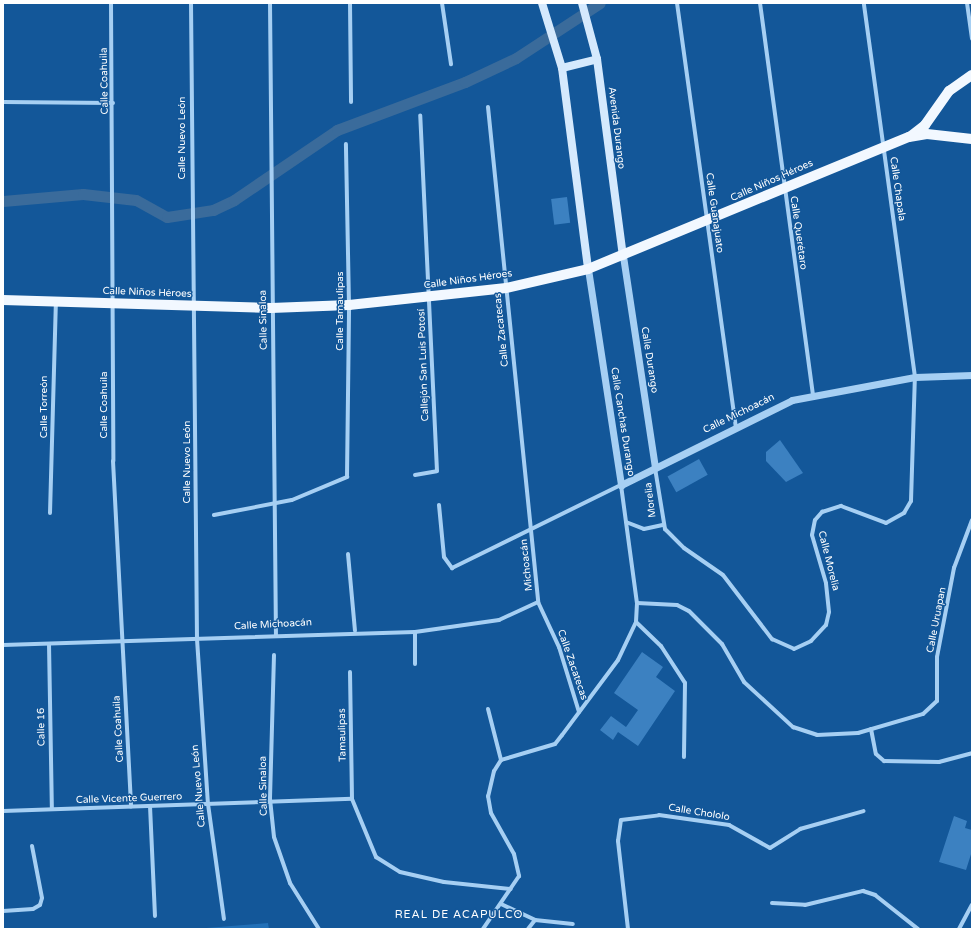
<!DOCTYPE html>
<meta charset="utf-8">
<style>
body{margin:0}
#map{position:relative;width:975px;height:932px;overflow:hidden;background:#135799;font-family:"Varela Round",sans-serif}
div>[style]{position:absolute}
.green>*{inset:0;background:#2270b7}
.canal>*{height:11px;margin:-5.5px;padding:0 5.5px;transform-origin:5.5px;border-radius:5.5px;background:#3a6b9b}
.building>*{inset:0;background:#3c81c1;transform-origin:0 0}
.minor>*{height:4px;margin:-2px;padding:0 2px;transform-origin:2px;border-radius:2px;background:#a6cff3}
.tertiary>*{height:7px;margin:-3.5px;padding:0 3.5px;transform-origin:3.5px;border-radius:3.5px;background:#a6cff3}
.secondary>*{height:8px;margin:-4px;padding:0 4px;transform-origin:4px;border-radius:4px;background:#d5e9fd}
.primary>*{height:10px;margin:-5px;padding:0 5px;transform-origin:5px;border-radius:5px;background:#f2f8ff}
span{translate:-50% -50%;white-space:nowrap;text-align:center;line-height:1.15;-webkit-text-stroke:3px #135799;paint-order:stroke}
.street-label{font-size:10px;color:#fff}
.neighbourhood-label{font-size:11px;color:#fff;letter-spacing:1px}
.frame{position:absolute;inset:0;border:4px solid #fff;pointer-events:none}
</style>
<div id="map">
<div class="green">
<div style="clip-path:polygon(268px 923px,269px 929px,194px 929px)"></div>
</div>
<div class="canal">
<div style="left:3px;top:201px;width:80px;rotate:-5deg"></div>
<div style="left:83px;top:194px;width:53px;rotate:6.5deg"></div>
<div style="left:136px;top:200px;width:35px;rotate:29deg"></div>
<div style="left:167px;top:217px;width:47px;rotate:-8.7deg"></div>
<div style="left:213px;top:210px;width:23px;rotate:-25deg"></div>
<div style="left:234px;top:200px;width:125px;rotate:-34.2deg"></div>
<div style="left:337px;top:130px;width:137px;rotate:-20.6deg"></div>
<div style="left:465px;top:82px;width:56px;rotate:-25.2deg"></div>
<div style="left:516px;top:58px;width:100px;rotate:-33.2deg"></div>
</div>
<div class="building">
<div style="left:567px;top:197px;width:26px;height:16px;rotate:83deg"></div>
<div style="clip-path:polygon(780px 440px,803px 473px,786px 482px,766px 461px,766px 452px)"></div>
<div style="left:699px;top:459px;width:18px;height:36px;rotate:61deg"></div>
<div style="clip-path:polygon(642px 652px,663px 667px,656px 677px,675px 691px,638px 746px,618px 732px,613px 740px,600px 730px,611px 716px,626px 727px,638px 710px,614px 693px)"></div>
<div style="clip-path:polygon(954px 816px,967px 821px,965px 828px,972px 830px,972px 851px,966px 870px,939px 862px)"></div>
</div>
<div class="minor">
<div style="left:111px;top:3px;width:458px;rotate:89.7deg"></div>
<div style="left:113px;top:461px;width:346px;rotate:87deg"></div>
<div style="left:191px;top:3px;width:636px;rotate:89.46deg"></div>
<div style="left:197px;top:639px;width:165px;rotate:86.2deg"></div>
<div style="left:208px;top:804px;width:116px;rotate:82.1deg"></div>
<div style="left:270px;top:3px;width:633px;rotate:89.46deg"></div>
<div style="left:350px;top:3px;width:99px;rotate:89.4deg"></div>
<div style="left:442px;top:3px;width:62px;rotate:81.6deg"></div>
<div style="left:677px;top:3px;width:427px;rotate:82.1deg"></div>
<div style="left:760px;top:3px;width:395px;rotate:82.3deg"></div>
<div style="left:967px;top:3px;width:36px;rotate:82deg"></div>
<div style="left:3px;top:102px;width:110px;rotate:0.5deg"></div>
<div style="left:488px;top:107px;width:498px;rotate:84.2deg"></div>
<div style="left:538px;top:602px;width:50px;rotate:65deg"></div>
<div style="left:559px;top:647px;width:68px;rotate:72.9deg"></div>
<div style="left:655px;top:468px;width:62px;rotate:80.7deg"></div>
<div style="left:665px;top:529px;width:27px;rotate:45deg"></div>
<div style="left:684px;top:548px;width:47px;rotate:34.7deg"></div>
<div style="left:723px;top:575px;width:81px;rotate:52.6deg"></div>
<div style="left:772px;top:639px;width:24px;rotate:24deg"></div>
<div style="left:794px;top:649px;width:19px;rotate:-25deg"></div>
<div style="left:811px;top:641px;width:22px;rotate:-47deg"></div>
<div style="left:826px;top:625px;width:13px;rotate:-77deg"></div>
<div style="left:829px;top:612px;width:29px;rotate:-96deg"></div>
<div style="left:826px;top:583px;width:50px;rotate:-106.3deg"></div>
<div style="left:812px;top:535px;width:15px;rotate:-79deg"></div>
<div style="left:815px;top:520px;width:11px;rotate:-49deg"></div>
<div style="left:822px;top:512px;width:20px;rotate:-18deg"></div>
<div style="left:841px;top:506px;width:48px;rotate:20.7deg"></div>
<div style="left:886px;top:523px;width:21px;rotate:-29deg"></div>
<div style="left:904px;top:513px;width:14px;rotate:-60deg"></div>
<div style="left:911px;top:501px;width:124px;rotate:-88.2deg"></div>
<div style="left:915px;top:377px;width:377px;rotate:-97.8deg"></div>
<div style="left:415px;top:475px;width:22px;rotate:-10deg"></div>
<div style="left:437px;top:471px;width:356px;rotate:-92.7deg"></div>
<div style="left:439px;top:505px;width:52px;rotate:84.5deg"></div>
<div style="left:444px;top:557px;width:14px;rotate:54deg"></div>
<div style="left:452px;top:568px;width:188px;rotate:-26.2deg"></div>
<div style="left:621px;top:485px;width:119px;rotate:82.3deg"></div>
<div style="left:637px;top:603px;width:19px;rotate:93deg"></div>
<div style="left:636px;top:622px;width:42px;rotate:115.3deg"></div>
<div style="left:618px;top:660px;width:94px;rotate:126.7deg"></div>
<div style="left:562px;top:735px;width:11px;rotate:128deg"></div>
<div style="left:555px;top:744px;width:56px;rotate:163.5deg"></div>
<div style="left:501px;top:760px;width:13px;rotate:122deg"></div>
<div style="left:494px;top:771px;width:26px;rotate:103deg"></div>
<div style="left:488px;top:796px;width:17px;rotate:80deg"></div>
<div style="left:491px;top:813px;width:47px;rotate:60.7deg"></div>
<div style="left:514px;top:854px;width:23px;rotate:77deg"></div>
<div style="left:519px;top:876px;width:64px;rotate:124.2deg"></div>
<div style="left:50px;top:513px;width:211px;rotate:-88.4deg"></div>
<div style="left:214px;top:515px;width:79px;rotate:-10.9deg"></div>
<div style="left:292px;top:500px;width:60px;rotate:-22.7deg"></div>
<div style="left:347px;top:477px;width:172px;rotate:-89.3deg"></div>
<div style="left:349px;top:305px;width:161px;rotate:-91.1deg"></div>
<div style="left:626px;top:522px;width:19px;rotate:21deg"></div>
<div style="left:644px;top:529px;width:19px;rotate:-12deg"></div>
<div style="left:348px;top:554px;width:77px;rotate:84.8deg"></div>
<div style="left:637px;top:603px;width:40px;rotate:2.9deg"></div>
<div style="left:677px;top:605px;width:13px;rotate:27deg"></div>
<div style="left:689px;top:611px;width:47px;rotate:45deg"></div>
<div style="left:722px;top:644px;width:44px;rotate:59.9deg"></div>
<div style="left:744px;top:682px;width:67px;rotate:42.6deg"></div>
<div style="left:793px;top:727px;width:25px;rotate:18deg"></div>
<div style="left:817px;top:735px;width:41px;rotate:-2.8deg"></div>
<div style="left:858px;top:733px;width:68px;rotate:-16.3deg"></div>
<div style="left:923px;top:714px;width:19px;rotate:-43deg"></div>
<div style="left:937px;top:701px;width:44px;rotate:-90deg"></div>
<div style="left:937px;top:657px;width:91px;rotate:-79.2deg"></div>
<div style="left:954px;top:568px;width:51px;rotate:-69.4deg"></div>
<div style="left:636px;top:622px;width:35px;rotate:44deg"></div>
<div style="left:661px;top:646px;width:44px;rotate:57deg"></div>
<div style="left:685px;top:683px;width:74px;rotate:90.8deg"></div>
<div style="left:415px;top:632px;width:32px;rotate:90deg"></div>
<div style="left:49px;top:644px;width:165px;rotate:89deg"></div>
<div style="left:3px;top:645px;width:412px;rotate:-1.8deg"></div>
<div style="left:415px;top:632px;width:85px;rotate:-8.1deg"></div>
<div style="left:499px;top:620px;width:43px;rotate:-24.8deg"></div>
<div style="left:274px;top:655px;width:144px;rotate:91.6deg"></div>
<div style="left:270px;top:799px;width:38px;rotate:84deg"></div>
<div style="left:274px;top:837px;width:49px;rotate:70.8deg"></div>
<div style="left:290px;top:883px;width:54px;rotate:57.8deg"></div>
<div style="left:350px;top:672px;width:127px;rotate:89.1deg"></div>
<div style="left:352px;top:799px;width:63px;rotate:67.5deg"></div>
<div style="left:376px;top:857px;width:28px;rotate:32deg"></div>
<div style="left:400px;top:872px;width:45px;rotate:12.8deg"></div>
<div style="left:444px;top:882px;width:67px;rotate:6deg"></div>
<div style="left:488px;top:709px;width:53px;rotate:75.7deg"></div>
<div style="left:871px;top:729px;width:25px;rotate:79deg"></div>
<div style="left:876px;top:754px;width:11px;rotate:41deg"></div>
<div style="left:884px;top:761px;width:55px;rotate:1deg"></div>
<div style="left:939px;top:762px;width:34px;rotate:-15deg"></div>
<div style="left:150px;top:806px;width:110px;rotate:87.4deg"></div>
<div style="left:3px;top:811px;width:349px;rotate:-2deg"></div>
<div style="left:772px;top:903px;width:33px;rotate:3deg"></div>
<div style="left:805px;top:905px;width:60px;rotate:-13.6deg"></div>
<div style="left:863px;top:891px;width:13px;rotate:18deg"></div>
<div style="left:875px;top:895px;width:55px;rotate:38.3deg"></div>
<div style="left:501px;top:904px;width:38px;rotate:25deg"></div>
<div style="left:535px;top:920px;width:38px;rotate:6deg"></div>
<div style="left:3px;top:911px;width:30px;rotate:-4deg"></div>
<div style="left:33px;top:909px;width:8px;rotate:-30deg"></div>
<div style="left:40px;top:905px;width:7px;rotate:-74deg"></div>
<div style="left:42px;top:898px;width:53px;rotate:-100.9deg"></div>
<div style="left:528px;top:929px;width:11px;rotate:-52deg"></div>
<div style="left:628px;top:929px;width:89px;rotate:-96.5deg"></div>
<div style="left:618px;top:841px;width:21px;rotate:-82deg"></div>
<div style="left:621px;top:820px;width:38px;rotate:-7deg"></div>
<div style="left:659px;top:815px;width:71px;rotate:8.1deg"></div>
<div style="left:729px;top:825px;width:47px;rotate:29.3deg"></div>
<div style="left:770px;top:848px;width:36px;rotate:-32deg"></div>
<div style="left:800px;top:829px;width:66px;rotate:-15.7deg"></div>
<div style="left:959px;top:929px;width:27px;rotate:-62deg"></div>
</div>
<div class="tertiary">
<div style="left:623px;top:256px;width:214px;rotate:81.4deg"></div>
<div style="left:588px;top:269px;width:219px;rotate:81.3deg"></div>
<div style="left:621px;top:485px;width:191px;rotate:-26.4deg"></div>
<div style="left:792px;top:400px;width:125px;rotate:-10.6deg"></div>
<div style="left:915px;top:377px;width:57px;rotate:-2deg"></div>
</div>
<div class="secondary">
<div style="left:542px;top:3px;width:68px;rotate:72.9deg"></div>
<div style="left:562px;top:68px;width:203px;rotate:82.6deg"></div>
<div style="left:582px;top:3px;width:58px;rotate:75deg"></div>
<div style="left:597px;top:59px;width:199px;rotate:82.5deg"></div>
<div style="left:562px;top:68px;width:36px;rotate:-14deg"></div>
</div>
<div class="primary">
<div style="left:911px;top:136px;width:18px;rotate:-38deg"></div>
<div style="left:925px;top:125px;width:42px;rotate:-54.8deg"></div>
<div style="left:949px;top:91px;width:28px;rotate:-35deg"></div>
<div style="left:3px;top:300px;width:268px;rotate:1.7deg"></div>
<div style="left:271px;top:308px;width:78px;rotate:-2.2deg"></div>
<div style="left:349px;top:305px;width:158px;rotate:-6.2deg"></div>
<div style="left:506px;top:288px;width:84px;rotate:-13deg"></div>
<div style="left:588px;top:269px;width:347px;rotate:-22.4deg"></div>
<div style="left:909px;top:137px;width:18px;rotate:-9deg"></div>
<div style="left:927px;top:134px;width:45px;rotate:6.3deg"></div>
</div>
<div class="street-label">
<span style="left:105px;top:81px;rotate:-91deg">Calle Coahuila</span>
<span style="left:616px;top:128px;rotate:83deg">Avenida Durango</span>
<span style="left:183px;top:138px;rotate:-90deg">Calle Nuevo León</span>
<span style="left:772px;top:181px;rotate:-24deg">Calle Niños Héroes</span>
<span style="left:897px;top:189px;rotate:82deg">Calle Chapala</span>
<span style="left:714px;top:213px;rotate:82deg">Calle Guanajuato</span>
<span style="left:798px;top:233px;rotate:82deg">Calle Querétaro</span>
<span style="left:468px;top:280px;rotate:-8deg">Calle Niños Héroes</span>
<span style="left:147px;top:293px;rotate:2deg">Calle Niños Héroes</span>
<span style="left:341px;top:311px;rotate:-90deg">Calle Tamaulipas</span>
<span style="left:264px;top:320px;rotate:-91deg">Calle Sinaloa</span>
<span style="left:502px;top:330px;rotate:-96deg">Calle Zacatecas</span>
<span style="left:649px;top:360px;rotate:81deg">Calle Durango</span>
<span style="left:424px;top:365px;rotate:-92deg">Callejón San Luis Potosí</span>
<span style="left:105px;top:405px;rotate:-90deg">Calle Coahuila</span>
<span style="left:45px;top:407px;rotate:-90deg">Calle Torreón</span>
<span style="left:739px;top:414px;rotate:-26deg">Calle Michoacán</span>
<span style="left:622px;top:422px;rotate:81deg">Calle Canchas Durango</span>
<span style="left:188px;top:462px;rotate:-90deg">Calle Nuevo León</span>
<span style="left:651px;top:500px;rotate:-97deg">Morelia</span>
<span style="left:828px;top:561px;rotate:76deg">Calle Morelia</span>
<span style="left:527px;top:565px;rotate:-96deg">Michoacán</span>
<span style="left:937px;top:620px;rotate:-79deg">Calle Uruapan</span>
<span style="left:273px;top:625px;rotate:-3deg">Calle Michoacán</span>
<span style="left:572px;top:665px;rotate:71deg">Calle Zacatecas</span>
<span style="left:42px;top:727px;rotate:-91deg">Calle 16</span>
<span style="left:119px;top:729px;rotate:-93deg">Calle Coahuila</span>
<span style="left:343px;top:735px;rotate:-91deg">Tamaulipas</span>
<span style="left:199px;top:786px;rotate:-95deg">Calle Nuevo León</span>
<span style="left:264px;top:786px;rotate:-91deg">Calle Sinaloa</span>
<span style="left:129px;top:799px;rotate:-2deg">Calle Vicente Guerrero</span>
<span style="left:699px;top:813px;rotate:9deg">Calle Chololo</span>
</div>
<div class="neighbourhood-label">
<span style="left:459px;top:915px">REAL DE ACAPULCO</span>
</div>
<div class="frame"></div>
</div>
